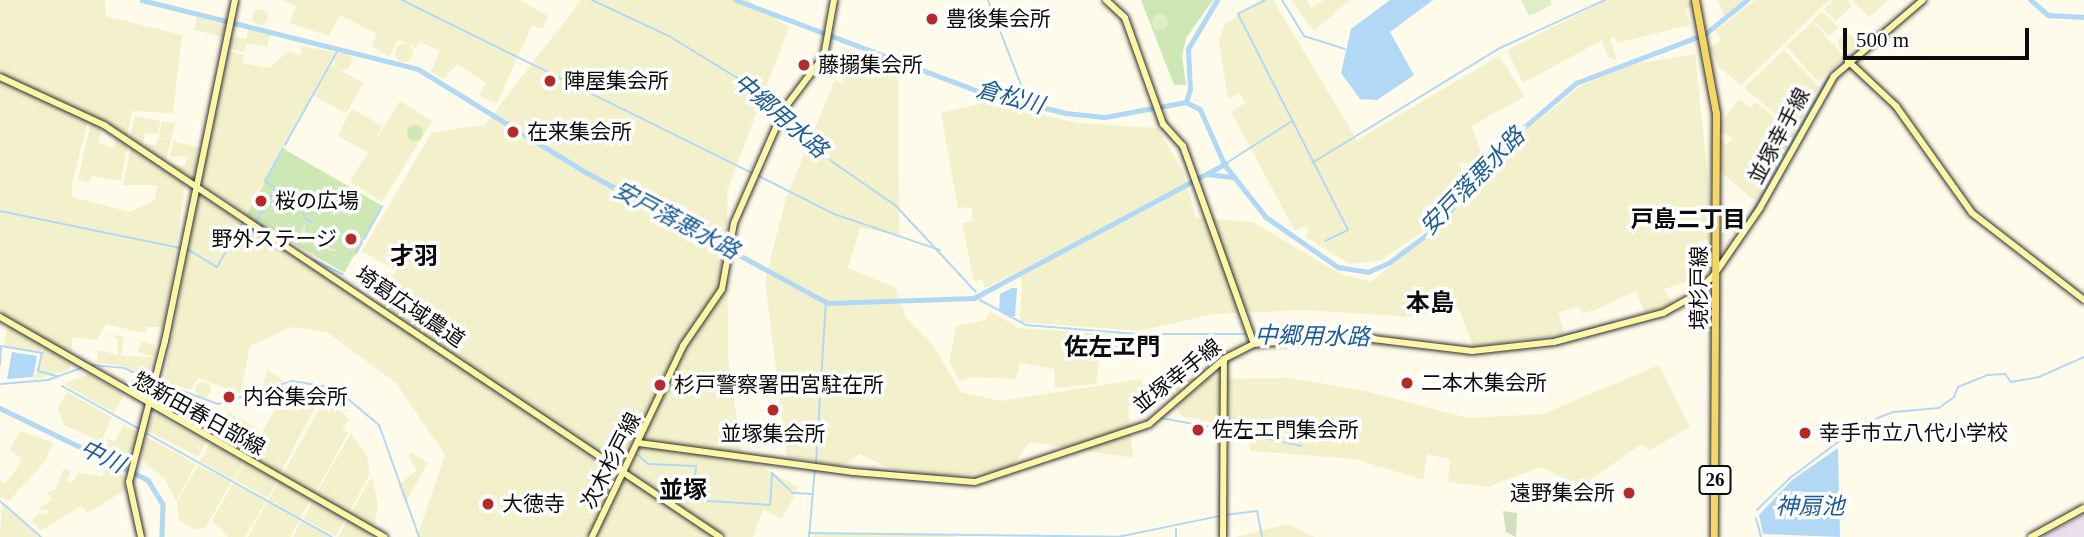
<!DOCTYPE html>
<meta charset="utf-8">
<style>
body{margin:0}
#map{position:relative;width:2084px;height:537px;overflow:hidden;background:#fefbea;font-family:"Times New Roman","Noto Sans JP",serif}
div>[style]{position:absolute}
.industrial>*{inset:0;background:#e9dfea}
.farmland>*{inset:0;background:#f3f1cb;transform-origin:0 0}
.round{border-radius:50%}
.green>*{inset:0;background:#cde7b5;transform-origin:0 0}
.cemetery>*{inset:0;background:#d2debd}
.pitch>*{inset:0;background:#dfeec7}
.plaza>*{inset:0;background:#ede9db}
.water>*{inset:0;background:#b1d8f4}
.stream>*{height:2px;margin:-1px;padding:0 1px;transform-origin:1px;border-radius:1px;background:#b1d8f4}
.river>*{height:4.5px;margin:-2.25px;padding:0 2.25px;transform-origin:2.25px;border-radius:2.25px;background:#b1d8f4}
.roads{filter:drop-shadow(0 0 2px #2d2d2d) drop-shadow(0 0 2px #2d2d2d)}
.secondary>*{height:6px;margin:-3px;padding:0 3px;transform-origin:3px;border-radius:3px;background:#fcf7a7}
.primary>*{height:7px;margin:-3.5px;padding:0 3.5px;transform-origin:3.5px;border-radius:3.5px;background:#f4d764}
.dots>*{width:19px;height:19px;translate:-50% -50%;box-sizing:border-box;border:4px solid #fff;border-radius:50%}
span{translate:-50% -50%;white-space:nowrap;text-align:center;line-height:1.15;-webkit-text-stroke:7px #fff;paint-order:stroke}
.shield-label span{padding:2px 5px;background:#fff;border:2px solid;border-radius:5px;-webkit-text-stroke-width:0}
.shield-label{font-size:19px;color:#0b0b0b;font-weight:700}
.poi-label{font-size:21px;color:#0b0b0b}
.left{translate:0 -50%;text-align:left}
.right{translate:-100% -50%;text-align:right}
.street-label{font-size:21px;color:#0b0b0b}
.water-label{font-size:23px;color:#1a5b98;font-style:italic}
.neighbourhood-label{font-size:23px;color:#0b0b0b;font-weight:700}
.quarter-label{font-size:24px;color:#0b0b0b;font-weight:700}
.scale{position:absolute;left:1843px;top:28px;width:186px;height:32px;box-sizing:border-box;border:4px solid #0b0b0b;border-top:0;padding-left:9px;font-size:21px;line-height:24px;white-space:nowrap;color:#0b0b0b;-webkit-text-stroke:5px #fff;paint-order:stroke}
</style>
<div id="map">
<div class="industrial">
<div style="clip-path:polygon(2084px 514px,2084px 537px,2042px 537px)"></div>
</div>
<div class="farmland">
<div style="clip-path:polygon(0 0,105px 0,106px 16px,182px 35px,173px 113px,132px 111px,127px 137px,89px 116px,72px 184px,72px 197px,130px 212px,155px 200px,157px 185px,123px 185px,131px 146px,185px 185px,164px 327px,146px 327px,146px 334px,106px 324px,97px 340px,73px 337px,71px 357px,0 313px)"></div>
<div style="clip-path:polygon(283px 0,520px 0,548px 16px,543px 29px,532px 25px,497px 103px,479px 96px,486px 83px,457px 64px,444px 79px,431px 72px,440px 51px,420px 42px,416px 48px,398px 40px,389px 57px,372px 46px,377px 34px,340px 15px,329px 36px,289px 23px,296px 6px)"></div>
<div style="clip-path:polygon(581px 0,747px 0,789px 27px,727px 191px,728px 357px,742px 457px,799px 487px,782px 519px,763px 510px,753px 537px,417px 537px,445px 455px,396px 383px,327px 332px,292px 327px,250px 346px,240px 394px,198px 378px,191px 390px,164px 382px,198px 193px,374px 308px,396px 270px,362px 251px,432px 132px,485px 125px)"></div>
<div style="clip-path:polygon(1265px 0,1273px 0,1357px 140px,1499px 56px,1525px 96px,1472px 126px,1481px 154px,1468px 163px,1459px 163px,1467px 182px,1447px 207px,1444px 203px,1426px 208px,1433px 225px,1381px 260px,1350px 264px,1304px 236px,1309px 232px,1306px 226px,1295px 231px,1231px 112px,1245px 103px,1240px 93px,1228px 99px,1219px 41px,1224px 24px)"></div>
<div style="clip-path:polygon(1291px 0,1307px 0,1311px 8px,1324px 0,1350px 0,1314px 31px)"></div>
<div style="clip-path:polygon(1606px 0,1693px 0,1694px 6px,1685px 9px,1690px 25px,1617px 43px,1614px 36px,1610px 38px,1617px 61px,1608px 57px,1602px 40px,1523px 83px,1507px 50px)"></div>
<div style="clip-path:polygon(1718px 0,1744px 0,1724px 16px)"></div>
<div style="clip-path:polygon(1755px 0,1829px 0,1741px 85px,1720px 68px,1709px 48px,1721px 40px,1715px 31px)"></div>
<div style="clip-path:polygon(1834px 0,1846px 0,1852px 6px,1836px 21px,1824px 9px)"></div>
<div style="clip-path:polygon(1852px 0,1889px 0,1869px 17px)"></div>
<div class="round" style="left:252px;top:9px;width:16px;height:16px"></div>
<div style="left:1822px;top:11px;width:23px;height:13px;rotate:45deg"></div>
<div style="left:197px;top:17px;width:31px;height:13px;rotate:15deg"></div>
<div style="left:1813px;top:22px;width:47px;height:36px;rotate:48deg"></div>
<div style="clip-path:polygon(248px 29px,270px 35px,267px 47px,247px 43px,244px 52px,228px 48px,230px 36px,246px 39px)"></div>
<div class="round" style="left:1838px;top:34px;width:18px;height:18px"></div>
<div class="round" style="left:395px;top:44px;width:18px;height:18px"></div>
<div style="clip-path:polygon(302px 46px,335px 52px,246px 214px,201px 182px,228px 51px,244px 55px,243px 63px,270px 68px,288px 51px,300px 55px)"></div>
<div style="clip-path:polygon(846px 49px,898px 68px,899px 235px,860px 228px,848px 268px,896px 288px,906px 318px,931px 342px,961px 392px,1000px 401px,1141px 379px,1146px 395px,1128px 406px,1133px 458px,1029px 442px,1009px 471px,937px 476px,891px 469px,860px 454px,842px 466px,787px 457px,765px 281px,786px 198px,835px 80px,844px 84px)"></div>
<div style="clip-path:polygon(1784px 50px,1819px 87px,1795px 130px,1744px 88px)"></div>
<div class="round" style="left:334px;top:52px;width:18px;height:18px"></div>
<div style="clip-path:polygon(1695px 54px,1714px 237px,1701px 241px,1707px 276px,1664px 289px,1674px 304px,1645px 314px,1636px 291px,1595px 310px,1582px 313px,1579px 306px,1558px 313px,1565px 334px,1473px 347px,1459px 308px,1411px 317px,1305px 310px,1213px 314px,1140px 331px,1020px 322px,1022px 281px,1017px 272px,985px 288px,982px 279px,974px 282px,962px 223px,973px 221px,971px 207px,958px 208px,941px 113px,988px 102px,1077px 123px,1157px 128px,1182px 170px,1196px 218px,1253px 222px,1340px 274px,1371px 282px,1451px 217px,1514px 140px,1582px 85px,1630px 65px)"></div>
<div style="left:331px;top:65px;width:37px;height:35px;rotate:29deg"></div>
<div style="clip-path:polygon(1740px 99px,1750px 108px,1756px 102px,1794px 134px,1757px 203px,1720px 171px,1720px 140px,1727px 145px,1732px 139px,1725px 132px,1720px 134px,1719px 124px)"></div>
<div style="left:400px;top:101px;width:38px;height:95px;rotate:32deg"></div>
<div style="left:352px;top:109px;width:35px;height:30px;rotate:29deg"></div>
<div style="clip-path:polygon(135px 116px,160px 121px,158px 134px,145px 133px,143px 147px,130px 138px)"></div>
<div style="clip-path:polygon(162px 121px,175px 124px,165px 163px,145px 148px,145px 144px,157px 145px,157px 138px,169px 140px,159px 137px)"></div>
<div style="clip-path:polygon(91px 122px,102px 127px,98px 143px,114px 148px,116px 136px,128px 144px,121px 181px,92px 176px,89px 183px,78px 180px)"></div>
<div style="clip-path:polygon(173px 141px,202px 148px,195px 179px,170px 165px,185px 166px,187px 156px,170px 157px)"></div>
<div style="clip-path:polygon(990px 311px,1018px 328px,1125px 335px,1126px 357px,1100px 358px,1096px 384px,1055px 388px,1054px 369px,1020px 363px,1016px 379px,972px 377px,960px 381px,949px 363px,956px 326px,985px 320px)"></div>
<div style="clip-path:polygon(8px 325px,42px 346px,41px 353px,4px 345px)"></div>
<div style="clip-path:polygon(103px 333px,124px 337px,121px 356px,152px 357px,148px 376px,119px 365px,96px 363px,99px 350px,118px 355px,117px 338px)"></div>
<div style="clip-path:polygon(130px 338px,154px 345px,159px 358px,138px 352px,141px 342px)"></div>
<div style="clip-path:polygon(44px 347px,71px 363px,69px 370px,34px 380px)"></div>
<div style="clip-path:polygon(1659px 365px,1690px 427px,1650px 450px,1641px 444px,1581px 487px,1541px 467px,1488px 487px,1448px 482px,1450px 459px,1427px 454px,1423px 480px,1355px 459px,1250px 451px,1247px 430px,1182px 416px,1156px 379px,1290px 378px,1365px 391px,1468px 418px,1543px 414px)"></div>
<div style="clip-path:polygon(267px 370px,284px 380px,284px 381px,262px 388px)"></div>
<div style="clip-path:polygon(89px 374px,124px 395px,114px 413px,64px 384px)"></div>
<div class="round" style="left:195px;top:382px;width:16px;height:16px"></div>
<div style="clip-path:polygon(67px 392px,112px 417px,101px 442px,64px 425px,58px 408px)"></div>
<div style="clip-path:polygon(324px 394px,337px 396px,351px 406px,345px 412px)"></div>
<div style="clip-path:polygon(321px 396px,279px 476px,247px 458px,274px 412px,282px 405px)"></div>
<div style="clip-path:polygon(325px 399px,349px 419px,342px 430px,348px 433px,314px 495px,281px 477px)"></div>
<div style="left:228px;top:412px;width:36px;height:31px;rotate:30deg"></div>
<div style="left:154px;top:414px;width:59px;height:18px;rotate:27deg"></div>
<div style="clip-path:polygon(124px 424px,139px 433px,134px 449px,125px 455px,104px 444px,106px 439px,115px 441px)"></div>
<div style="clip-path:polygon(21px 431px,53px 443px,46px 460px,9px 501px,0 497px,0 480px,5px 484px,18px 467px,21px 458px,9px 450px)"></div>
<div style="clip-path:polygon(351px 433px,367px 456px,370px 473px,348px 515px,315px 496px)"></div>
<div style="clip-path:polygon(145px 436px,196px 464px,176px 501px,165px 479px,145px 463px,141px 453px)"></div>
<div style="left:210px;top:443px;width:38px;height:21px;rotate:29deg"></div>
<div style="clip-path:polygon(412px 453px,428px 463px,405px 503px,398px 485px,417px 470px,408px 456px)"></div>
<div style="left:244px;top:462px;width:38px;height:20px;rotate:29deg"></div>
<div style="clip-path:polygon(198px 465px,231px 482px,206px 527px,195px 530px,179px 520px,177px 502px)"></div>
<div style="clip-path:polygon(64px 468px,71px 471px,67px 481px,72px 483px,78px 473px,102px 476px,107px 468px,123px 475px,125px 490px,88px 513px,81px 506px,41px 531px,32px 521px,39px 513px,47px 515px,48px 510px,39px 509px,52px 499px,47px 493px,56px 489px)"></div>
<div style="clip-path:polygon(372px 476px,378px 505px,373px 529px,349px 516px)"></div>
<div style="left:279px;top:481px;width:37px;height:21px;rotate:31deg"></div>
<div style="clip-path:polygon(233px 483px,266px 501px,245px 537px,228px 537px,212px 521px)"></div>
<div style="left:313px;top:501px;width:37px;height:20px;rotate:29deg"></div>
<div style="clip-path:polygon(267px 502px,299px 520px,290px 537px,248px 537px)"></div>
<div style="clip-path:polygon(2px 504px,7px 506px,39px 537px,0 537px)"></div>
<div style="clip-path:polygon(347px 520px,370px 533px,368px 537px,338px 537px)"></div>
<div style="clip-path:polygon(301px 521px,329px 537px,293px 537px)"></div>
<div style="clip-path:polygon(1287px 524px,1315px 537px,1235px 537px)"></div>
<div style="clip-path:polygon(813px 533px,945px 535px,959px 537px,812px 537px)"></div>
</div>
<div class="green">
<div style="clip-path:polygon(1141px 0,1213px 0,1186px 38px,1182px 56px,1186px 85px,1174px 85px)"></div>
<div class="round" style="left:407px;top:125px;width:16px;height:16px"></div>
<div style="left:284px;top:149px;width:114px;height:77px;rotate:30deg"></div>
</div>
<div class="cemetery">
<div style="clip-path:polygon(1503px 511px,1517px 513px,1516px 537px,1506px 532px)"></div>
</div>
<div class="pitch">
<div style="clip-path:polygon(1521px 0,1550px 0,1552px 5px,1529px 16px)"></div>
<div class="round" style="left:1152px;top:14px;width:16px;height:16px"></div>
</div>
<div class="plaza">
<div style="clip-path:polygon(305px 224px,305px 231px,314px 236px,317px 232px,329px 241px,326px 246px,339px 251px,330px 251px,300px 232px)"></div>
</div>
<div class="water">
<div style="clip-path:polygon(1390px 0,1433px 0,1390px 32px,1414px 75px,1377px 100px,1360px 99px,1341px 73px,1351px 29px)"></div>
<div style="clip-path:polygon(1012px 288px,1017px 288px,1015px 316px,1009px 316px,999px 310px,1000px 294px)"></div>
<div style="clip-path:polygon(12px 352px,37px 356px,33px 377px,7px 379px)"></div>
<div style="clip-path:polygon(1838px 448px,1840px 537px,1763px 534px,1759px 515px,1792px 480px)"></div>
</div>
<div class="stream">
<div style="left:402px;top:0;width:390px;rotate:26.3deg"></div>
<div style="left:592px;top:0;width:85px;rotate:25.1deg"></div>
<div style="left:669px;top:36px;width:79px;rotate:31.5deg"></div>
<div style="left:736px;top:77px;width:130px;rotate:41.3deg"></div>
<div style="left:834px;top:163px;width:75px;rotate:34.7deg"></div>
<div style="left:896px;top:206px;width:117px;rotate:47.1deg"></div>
<div style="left:988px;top:0;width:102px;rotate:68.7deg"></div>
<div style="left:1025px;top:95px;width:8px;rotate:104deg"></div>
<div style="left:1265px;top:0;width:30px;rotate:153deg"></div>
<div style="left:1238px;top:14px;width:242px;rotate:63deg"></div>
<div style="left:1348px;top:230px;width:25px;rotate:154deg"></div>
<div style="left:1282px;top:0;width:42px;rotate:58.6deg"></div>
<div style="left:1304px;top:36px;width:43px;rotate:17.6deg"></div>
<div style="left:285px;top:145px;width:111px;rotate:-60.9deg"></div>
<div style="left:1312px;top:163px;width:220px;rotate:-31.5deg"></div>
<div style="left:1500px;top:48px;width:115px;rotate:-24.6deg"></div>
<div style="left:1225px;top:164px;width:80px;rotate:-32.7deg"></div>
<div style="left:757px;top:175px;width:86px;rotate:26.9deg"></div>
<div style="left:834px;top:214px;width:112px;rotate:18.8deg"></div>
<div style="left:0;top:211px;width:185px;rotate:11.6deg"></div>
<div style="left:304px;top:214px;width:4px;rotate:76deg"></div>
<div style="left:306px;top:219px;width:7px;rotate:27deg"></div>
<div style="left:256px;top:222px;width:39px;rotate:-60deg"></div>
<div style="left:276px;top:188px;width:13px;rotate:-148deg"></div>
<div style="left:265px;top:181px;width:37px;rotate:-61deg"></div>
<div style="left:257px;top:222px;width:22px;rotate:34deg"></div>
<div style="left:1746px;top:223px;width:165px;rotate:-60.6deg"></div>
<div style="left:1827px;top:79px;width:121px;rotate:-41deg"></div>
<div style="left:364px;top:239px;width:38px;rotate:-61deg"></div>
<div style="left:187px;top:249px;width:35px;rotate:31deg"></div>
<div style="left:217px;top:267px;width:53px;rotate:-60.5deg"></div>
<div style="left:356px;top:253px;width:13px;rotate:-61deg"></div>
<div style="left:314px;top:260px;width:32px;rotate:26deg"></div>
<div style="left:980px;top:300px;width:52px;rotate:28.5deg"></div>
<div style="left:1026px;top:325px;width:111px;rotate:4.6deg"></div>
<div style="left:1137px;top:334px;width:111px"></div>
<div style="left:1253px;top:335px;width:92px;rotate:-1.2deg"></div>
<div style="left:1549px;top:340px;width:67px;rotate:-14.7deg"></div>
<div style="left:0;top:365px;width:19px;rotate:-87deg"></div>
<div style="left:1px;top:346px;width:42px;rotate:9.7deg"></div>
<div style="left:42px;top:353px;width:18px;rotate:103deg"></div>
<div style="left:38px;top:371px;width:20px;rotate:15deg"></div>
<div style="left:91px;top:365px;width:33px;rotate:5deg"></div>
<div style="left:124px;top:368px;width:32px;rotate:24deg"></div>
<div style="left:158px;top:382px;width:64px;rotate:20.1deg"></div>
<div style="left:218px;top:404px;width:77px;rotate:-17.3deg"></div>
<div style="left:292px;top:381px;width:44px;rotate:9.2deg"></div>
<div style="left:335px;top:388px;width:57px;rotate:40.1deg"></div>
<div style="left:379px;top:425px;width:119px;rotate:70.3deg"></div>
<div style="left:0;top:384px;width:48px;rotate:-4.8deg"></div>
<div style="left:48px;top:380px;width:37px;rotate:-20deg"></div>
<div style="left:62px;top:386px;width:88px;rotate:29.2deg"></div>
<div style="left:1161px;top:418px;width:61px;rotate:10.4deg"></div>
<div style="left:1226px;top:430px;width:77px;rotate:12deg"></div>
<div style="left:144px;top:432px;width:215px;rotate:29.2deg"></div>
<div style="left:638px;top:455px;width:13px;rotate:42deg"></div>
<div style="left:648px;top:464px;width:48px;rotate:2.4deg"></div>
<div style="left:696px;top:466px;width:34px;rotate:95deg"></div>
<div style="left:693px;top:500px;width:77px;rotate:3.7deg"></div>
<div style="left:770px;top:505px;width:32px;rotate:-86deg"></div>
<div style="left:772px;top:473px;width:29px;rotate:44deg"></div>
<div style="left:793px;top:493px;width:20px;rotate:3deg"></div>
<div style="left:816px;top:463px;width:163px;rotate:-86.5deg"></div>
<div style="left:869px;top:470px;width:64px;rotate:5.4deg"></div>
<div style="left:0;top:501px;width:55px;rotate:41.3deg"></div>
<div style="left:1757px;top:510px;width:46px;rotate:-44.1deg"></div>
<div style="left:1790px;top:478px;width:90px;rotate:-36.9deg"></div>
<div style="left:1862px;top:424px;width:34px;rotate:-21deg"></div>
<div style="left:1894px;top:412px;width:45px;rotate:-5.1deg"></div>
<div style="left:1939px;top:408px;width:19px;rotate:-36deg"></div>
<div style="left:1954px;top:397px;width:11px;rotate:-68deg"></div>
<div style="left:1958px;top:387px;width:31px;rotate:-22deg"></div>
<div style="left:1987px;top:375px;width:18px;rotate:-3deg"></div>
<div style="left:2005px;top:374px;width:10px;rotate:53deg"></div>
<div style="left:2011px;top:382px;width:28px;rotate:-10deg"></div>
<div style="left:2039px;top:377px;width:49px;rotate:-24deg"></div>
<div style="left:1225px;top:515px;width:32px;rotate:-7deg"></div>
<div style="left:1257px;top:511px;width:26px;rotate:79deg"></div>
<div style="left:1756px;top:518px;width:20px;rotate:75deg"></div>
<div style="left:1176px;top:529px;width:8px;rotate:90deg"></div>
<div style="left:809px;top:533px;width:309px;rotate:0.7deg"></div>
<div style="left:1118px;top:537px;width:103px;rotate:-11.7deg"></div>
<div style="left:809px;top:537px;width:68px;rotate:-85deg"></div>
</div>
<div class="river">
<div style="left:142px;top:0;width:284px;rotate:14deg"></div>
<div style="left:418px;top:69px;width:193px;rotate:31.6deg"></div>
<div style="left:582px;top:170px;width:280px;rotate:28.4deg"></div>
<div style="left:828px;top:303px;width:146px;rotate:-2deg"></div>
<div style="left:974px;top:298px;width:285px;rotate:-28.1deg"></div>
<div style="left:736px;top:0;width:262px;rotate:20.6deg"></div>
<div style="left:981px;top:92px;width:88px;rotate:13.9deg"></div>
<div style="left:1066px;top:113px;width:39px;rotate:6deg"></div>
<div style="left:1105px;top:117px;width:82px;rotate:-10.5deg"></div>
<div style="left:1186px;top:102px;width:14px;rotate:-73deg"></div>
<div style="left:1190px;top:89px;width:40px;rotate:-92.9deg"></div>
<div style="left:1188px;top:49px;width:57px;rotate:-59.4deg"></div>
<div style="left:2031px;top:0;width:23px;rotate:41deg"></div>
<div style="left:2048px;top:15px;width:36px;rotate:3deg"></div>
<div style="left:1186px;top:102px;width:16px;rotate:27deg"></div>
<div style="left:1200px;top:109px;width:61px;rotate:65.9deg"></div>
<div style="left:1225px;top:165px;width:66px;rotate:51.7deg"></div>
<div style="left:1266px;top:217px;width:88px;rotate:34.8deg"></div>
<div style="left:1338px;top:267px;width:30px;rotate:9deg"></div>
<div style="left:1368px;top:272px;width:24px;rotate:-24deg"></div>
<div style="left:1390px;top:262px;width:60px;rotate:-36.9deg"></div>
<div style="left:1438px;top:226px;width:109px;rotate:-50.6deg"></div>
<div style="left:1507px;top:142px;width:91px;rotate:-40.5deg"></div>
<div style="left:1576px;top:83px;width:138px;rotate:-20.8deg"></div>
<div style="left:1705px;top:34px;width:54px;rotate:-39deg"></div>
<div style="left:1208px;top:174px;width:26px;rotate:7deg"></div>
<div style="left:0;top:408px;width:165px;rotate:25.9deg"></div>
<div style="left:148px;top:480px;width:28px;rotate:58deg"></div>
<div style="left:163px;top:504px;width:33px;rotate:92deg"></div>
</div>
<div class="roads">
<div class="secondary">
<div style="left:1106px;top:0;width:26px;rotate:43deg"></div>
<div style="left:1125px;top:18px;width:113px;rotate:70.3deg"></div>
<div style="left:1163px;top:124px;width:30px;rotate:48deg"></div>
<div style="left:1183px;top:146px;width:210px;rotate:70.3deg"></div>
<div style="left:1848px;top:61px;width:66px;rotate:43.2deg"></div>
<div style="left:1896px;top:106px;width:131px;rotate:54.6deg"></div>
<div style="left:1972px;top:213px;width:142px;rotate:37.8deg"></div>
<div style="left:0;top:77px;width:115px;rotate:24.8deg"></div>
<div style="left:104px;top:125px;width:741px;rotate:33.78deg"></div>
<div style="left:0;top:317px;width:443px;rotate:29.8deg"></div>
<div style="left:639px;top:443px;width:216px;rotate:7.7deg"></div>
<div style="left:853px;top:472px;width:122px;rotate:4.7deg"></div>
<div style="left:975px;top:482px;width:183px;rotate:-18.4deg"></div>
<div style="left:1149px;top:424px;width:99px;rotate:-40.9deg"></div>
<div style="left:1224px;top:359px;width:34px;rotate:-27deg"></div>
<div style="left:1254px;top:344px;width:94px;rotate:-4.9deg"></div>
<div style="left:1348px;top:336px;width:125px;rotate:6.9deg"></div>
<div style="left:1472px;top:351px;width:82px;rotate:-6.3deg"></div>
<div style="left:1554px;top:342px;width:113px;rotate:-14.9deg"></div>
<div style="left:1663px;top:313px;width:33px;rotate:-29deg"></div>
<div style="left:1692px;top:297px;width:31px;rotate:-45deg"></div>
<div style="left:1714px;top:275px;width:81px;rotate:-55.5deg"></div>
<div style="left:1760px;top:208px;width:151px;rotate:-60.7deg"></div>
<div style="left:1834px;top:76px;width:117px;rotate:-40.5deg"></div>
<div style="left:141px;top:537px;width:56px;rotate:-102.3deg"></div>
<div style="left:129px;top:482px;width:146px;rotate:-75.7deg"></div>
<div style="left:165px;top:341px;width:348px;rotate:-78.4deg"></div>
<div style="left:592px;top:537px;width:212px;rotate:-64.5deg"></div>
<div style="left:683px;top:346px;width:69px;rotate:-55.6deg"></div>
<div style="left:722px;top:289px;width:67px;rotate:-79.7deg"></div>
<div style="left:734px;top:223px;width:124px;rotate:-66.3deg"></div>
<div style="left:784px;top:109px;width:66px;rotate:-53deg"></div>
<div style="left:824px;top:56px;width:57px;rotate:-79.9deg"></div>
<div style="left:1223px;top:537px;width:178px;rotate:-89.7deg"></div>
<div style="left:2031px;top:537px;width:60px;rotate:-28.7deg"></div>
</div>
<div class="primary">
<div style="left:1695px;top:0;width:115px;rotate:79.5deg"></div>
<div style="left:1716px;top:113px;width:424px;rotate:90.3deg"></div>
</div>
</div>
<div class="dots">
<div style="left:932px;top:19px;background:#b62929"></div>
<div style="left:804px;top:65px;background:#b62929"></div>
<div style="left:550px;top:81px;background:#b62929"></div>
<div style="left:513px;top:132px;background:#b62929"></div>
<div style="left:261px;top:201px;background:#b62929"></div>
<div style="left:351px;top:239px;background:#b62929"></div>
<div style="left:1407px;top:383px;background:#b62929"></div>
<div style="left:660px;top:385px;background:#b62929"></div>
<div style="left:229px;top:397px;background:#b62929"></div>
<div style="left:773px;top:410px;background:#b62929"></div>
<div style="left:1198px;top:430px;background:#b62929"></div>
<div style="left:1805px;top:433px;background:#b62929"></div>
<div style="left:1629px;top:493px;background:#b62929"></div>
<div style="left:488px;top:504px;background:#b62929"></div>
</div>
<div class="shield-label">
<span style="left:1715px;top:480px">26</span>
</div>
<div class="poi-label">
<span class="left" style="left:946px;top:19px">豊後集会所</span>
<span class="left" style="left:818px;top:65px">藤搦集会所</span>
<span class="left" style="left:564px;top:81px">陣屋集会所</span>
<span class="left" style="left:527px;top:132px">在来集会所</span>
<span class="left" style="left:275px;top:201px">桜の広場</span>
<span class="right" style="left:337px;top:239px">野外ステージ</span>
<span class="left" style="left:1421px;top:383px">二本木集会所</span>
<span class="left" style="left:674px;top:385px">杉戸警察署田宮駐在所</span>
<span class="left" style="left:243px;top:397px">内谷集会所</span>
<span class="left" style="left:1212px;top:430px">佐左エ門集会所</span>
<span class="left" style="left:1819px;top:433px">幸手市立八代小学校</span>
<span style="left:773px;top:434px">並塚集会所</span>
<span class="right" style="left:1615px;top:493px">遠野集会所</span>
<span class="left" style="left:502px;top:504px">大徳寺</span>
</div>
<div class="street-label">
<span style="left:1779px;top:136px;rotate:-62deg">並塚幸手線</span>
<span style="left:1699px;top:288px;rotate:-90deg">境杉戸線</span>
<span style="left:410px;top:307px;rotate:34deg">埼葛広域農道</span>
<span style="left:1177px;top:376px;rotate:-38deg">並塚幸手線</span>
<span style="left:199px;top:414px;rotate:29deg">惣新田春日部線</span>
<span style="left:611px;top:461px;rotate:-63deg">次木杉戸線</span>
</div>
<div class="water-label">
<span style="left:1010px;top:98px;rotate:15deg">倉松川</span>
<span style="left:780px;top:116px;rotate:41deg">中郷用水路</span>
<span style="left:1473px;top:182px;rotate:-46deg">安戸落悪水路</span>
<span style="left:676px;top:221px;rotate:28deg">安戸落悪水路</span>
<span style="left:1312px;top:337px;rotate:1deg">中郷用水路</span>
<span style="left:102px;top:457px;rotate:26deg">中川</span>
<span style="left:1810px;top:507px">神扇池</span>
</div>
<div class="neighbourhood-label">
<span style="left:1688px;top:220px">戸島二丁目</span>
</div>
<div class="quarter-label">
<span style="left:414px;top:257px">才羽</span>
<span style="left:1430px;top:304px">本島</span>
<span style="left:1112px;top:348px">佐左ヱ門</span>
<span style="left:683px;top:491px">並塚</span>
</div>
<div class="scale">500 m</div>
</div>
